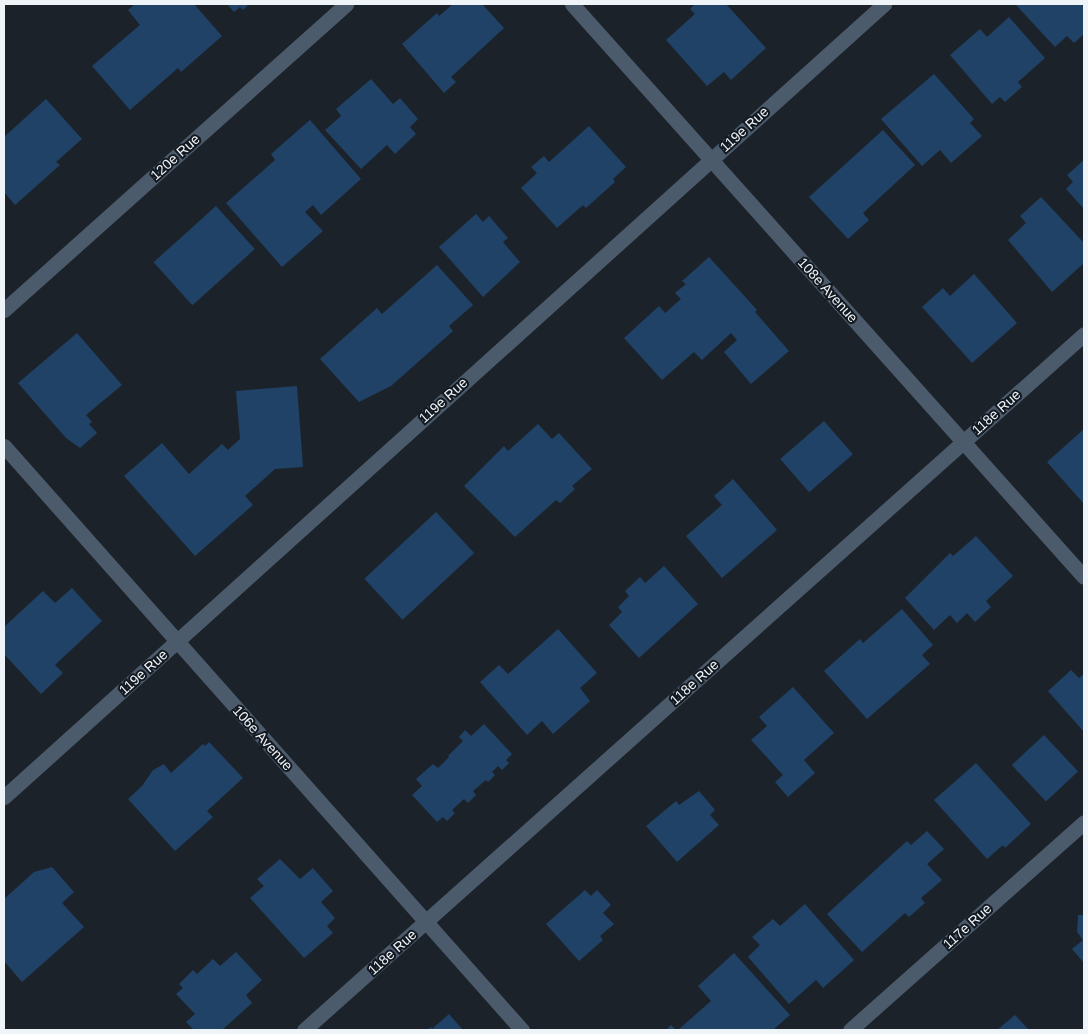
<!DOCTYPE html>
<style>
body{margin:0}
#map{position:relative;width:1088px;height:1034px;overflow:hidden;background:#1c2229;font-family:Helvetica,sans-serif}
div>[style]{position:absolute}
.building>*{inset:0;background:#204267;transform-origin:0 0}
.minor>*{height:15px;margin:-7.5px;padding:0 7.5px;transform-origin:7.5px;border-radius:7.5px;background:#4c5b6c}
span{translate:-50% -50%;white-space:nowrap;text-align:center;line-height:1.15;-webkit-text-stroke:4px #131920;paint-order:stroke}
.street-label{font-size:14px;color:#eff4f9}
.frame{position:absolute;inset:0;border:5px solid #eff4f9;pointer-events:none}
</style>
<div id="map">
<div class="building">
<div style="clip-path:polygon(135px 4px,194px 4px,222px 36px,181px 72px,178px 68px,130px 110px,92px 66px,140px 25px,128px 10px)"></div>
<div style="clip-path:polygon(227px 4px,249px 4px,243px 10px,240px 7px,234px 12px)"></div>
<div style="clip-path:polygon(453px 4px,482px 4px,504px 28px,451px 77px,456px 82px,444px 93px,402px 44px,437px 13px,439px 16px)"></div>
<div style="clip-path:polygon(695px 4px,726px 4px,766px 48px,731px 80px,724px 72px,707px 86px,666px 40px,695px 14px,690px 9px)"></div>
<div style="clip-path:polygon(1015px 4px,1081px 4px,1084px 7px,1084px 34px,1074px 43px,1067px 36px,1055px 47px)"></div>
<div style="clip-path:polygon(1009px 17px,1045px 58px,1018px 82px,1022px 87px,1005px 102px,1000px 97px,992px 104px,950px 55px,980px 29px,987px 37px)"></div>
<div style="clip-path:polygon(934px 74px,974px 119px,970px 123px,982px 136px,951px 163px,940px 150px,922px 166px,881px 119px)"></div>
<div style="clip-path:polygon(371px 79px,393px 104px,400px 98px,418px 119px,410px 127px,416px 134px,395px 154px,387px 145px,361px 169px,325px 130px,341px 116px,336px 109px)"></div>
<div style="clip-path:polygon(46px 99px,82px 139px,56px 162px,60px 165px,15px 205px,4px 192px,4px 137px)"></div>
<div style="clip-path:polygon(310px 120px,361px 179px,321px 215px,313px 205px,305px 212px,323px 231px,282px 267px,226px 203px,275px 160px,271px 154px)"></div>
<div style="clip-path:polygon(589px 126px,626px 167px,613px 179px,615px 182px,586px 208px,583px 205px,557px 228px,521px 188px,537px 173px,531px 167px,544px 156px,549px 162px)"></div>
<div style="clip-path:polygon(883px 130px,915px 165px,863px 213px,869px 220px,848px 239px,809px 197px)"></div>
<div style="clip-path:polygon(1084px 160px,1084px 209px,1066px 189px,1073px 182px,1067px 175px)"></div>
<div style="clip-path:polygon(1041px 197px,1084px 243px,1084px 263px,1052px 292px,1008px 240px,1026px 223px,1020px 216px)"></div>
<div style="left:216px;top:206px;width:58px;height:84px;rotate:48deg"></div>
<div style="clip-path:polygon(476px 214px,483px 222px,489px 216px,508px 238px,503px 242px,520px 262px,483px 297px,439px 247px)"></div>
<div style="clip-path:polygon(709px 257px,757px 310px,755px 312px,789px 351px,751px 384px,724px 352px,737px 340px,731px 333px,702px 360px,694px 352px,662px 380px,624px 338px,659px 306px,665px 313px,681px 299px,675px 293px,686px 284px,682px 281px)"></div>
<div style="clip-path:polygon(437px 265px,473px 305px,449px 326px,453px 331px,391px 386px,359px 402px,320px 359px,377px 308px,382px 314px)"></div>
<div style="clip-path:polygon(974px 274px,1017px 323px,972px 363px,922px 307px,943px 288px,950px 296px)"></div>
<div style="clip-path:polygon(77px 333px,122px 385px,86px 415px,92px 422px,89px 424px,97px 433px,80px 448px,66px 438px,18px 383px)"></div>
<div style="clip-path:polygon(297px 386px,303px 467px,275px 469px,245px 496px,253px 505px,195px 556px,124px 476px,162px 443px,189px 474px,222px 444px,228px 450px,240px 439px,236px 391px)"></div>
<div style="left:824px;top:421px;width:44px;height:58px;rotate:49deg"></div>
<div style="clip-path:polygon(538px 424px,552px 439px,559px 433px,592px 469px,572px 486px,575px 489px,560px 503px,556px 500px,515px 537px,464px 486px,504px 446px,508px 451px)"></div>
<div style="clip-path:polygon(1084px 429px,1084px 504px,1047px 462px)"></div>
<div style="clip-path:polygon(733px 479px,777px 530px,722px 578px,686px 536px,722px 505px,714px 496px)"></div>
<div style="left:436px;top:512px;width:56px;height:98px;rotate:47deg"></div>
<div style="clip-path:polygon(976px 536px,1013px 576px,986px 601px,991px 607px,975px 622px,967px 613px,957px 623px,950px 615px,934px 630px,905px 598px,950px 553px,953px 556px)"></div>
<div style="clip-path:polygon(664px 566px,698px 604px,639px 658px,609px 625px,622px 612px,618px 607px,629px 596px,625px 591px,640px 577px,645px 583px)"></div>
<div style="clip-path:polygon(72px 588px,102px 621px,55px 665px,63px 673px,41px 694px,4px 654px,4px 627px,43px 591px,55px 603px)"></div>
<div style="clip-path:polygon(902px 609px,933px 645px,922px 655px,930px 664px,867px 719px,824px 671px,860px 639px,863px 643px)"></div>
<div style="clip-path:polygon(558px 629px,597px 673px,580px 688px,590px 701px,553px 734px,542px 721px,527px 735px,480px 682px,499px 665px,508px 674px)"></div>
<div style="clip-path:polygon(1071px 670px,1079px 678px,1084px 674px,1084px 732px,1048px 691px)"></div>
<div style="clip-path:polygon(793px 687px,834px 733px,804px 760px,815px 773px,788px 797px,775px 782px,783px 775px,751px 740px,767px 726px,759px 717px)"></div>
<div style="clip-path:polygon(484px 724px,512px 754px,506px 760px,509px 763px,502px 770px,498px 766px,492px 772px,495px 775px,488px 782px,486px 780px,473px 791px,476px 795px,468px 803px,464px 799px,452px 810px,455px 813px,447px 821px,443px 817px,437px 822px,412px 795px,422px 786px,416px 779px,433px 764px,438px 768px,449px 757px,448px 756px,463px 741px,459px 737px,465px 730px,471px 736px)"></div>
<div style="left:1044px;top:735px;width:50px;height:44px;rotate:47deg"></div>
<div style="clip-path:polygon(209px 742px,243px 778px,207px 811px,213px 817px,175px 851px,128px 799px,142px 786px,153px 770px,164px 764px,171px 773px,203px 744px,205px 746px)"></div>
<div style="clip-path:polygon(976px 763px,1031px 824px,1005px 848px,1003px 845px,987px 859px,934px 800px)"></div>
<div style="clip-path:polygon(699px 791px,715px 810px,710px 815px,719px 825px,677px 862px,646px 826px,676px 801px,679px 805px)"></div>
<div style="clip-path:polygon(927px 831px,944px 849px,927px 864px,942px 880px,921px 898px,925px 903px,909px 917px,905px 913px,862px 952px,827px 914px,907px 841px,911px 845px)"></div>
<div style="clip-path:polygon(280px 859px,300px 879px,313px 868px,333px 891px,321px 902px,335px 918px,327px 926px,333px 933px,304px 958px,250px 898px,264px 886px,257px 879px)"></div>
<div style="clip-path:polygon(52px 867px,74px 892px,62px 903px,84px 927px,22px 982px,4px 961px,4px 899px,34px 872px)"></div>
<div style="clip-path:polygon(585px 890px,591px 896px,597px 890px,611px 905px,603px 913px,614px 924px,600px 936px,603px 940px,579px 961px,546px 924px)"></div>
<div style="clip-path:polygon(805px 904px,854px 960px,823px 988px,816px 980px,789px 1004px,748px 957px,760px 945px,752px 937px,773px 919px,780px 926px)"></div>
<div style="clip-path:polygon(1078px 915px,1084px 915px,1084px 963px,1072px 949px,1083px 940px,1077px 932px)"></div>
<div style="clip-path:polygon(236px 952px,262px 980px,246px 995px,252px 1003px,222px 1030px,194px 1030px,186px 1022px,195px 1014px,176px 994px,183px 988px,179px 984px,193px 970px,197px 974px,213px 959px,220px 966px)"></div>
<div style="clip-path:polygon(734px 953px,790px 1015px,773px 1030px,678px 1030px,711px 1001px,698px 986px)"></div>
<div style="clip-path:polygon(449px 1014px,463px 1030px,427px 1030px,431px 1027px,432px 1029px)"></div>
<div style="clip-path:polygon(1015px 1015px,1029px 1030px,997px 1030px)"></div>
<div style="clip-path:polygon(671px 1025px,676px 1030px,666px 1030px)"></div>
</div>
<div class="minor">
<div style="left:572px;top:4px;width:768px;rotate:48.22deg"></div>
<div style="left:4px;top:310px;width:459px;rotate:-41.8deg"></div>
<div style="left:4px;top:446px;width:781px;rotate:48.43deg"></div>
<div style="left:4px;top:797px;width:1185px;rotate:-42.02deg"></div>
<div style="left:304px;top:1030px;width:1045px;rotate:-41.74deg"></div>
<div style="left:850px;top:1030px;width:313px;rotate:-41.6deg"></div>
</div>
<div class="street-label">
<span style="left:744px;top:129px;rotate:-42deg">119e Rue</span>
<span style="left:175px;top:157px;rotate:-42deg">120e Rue</span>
<span style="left:828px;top:290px;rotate:48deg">108e Avenue</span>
<span style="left:443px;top:400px;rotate:-42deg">119e Rue</span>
<span style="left:996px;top:412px;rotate:-42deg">118e Rue</span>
<span style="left:143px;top:672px;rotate:-42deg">119e Rue</span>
<span style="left:694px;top:682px;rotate:-42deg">118e Rue</span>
<span style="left:263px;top:738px;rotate:48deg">106e Avenue</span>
<span style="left:967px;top:926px;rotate:-42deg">117e Rue</span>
<span style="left:392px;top:952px;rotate:-42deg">118e Rue</span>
</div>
<div class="frame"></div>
</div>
